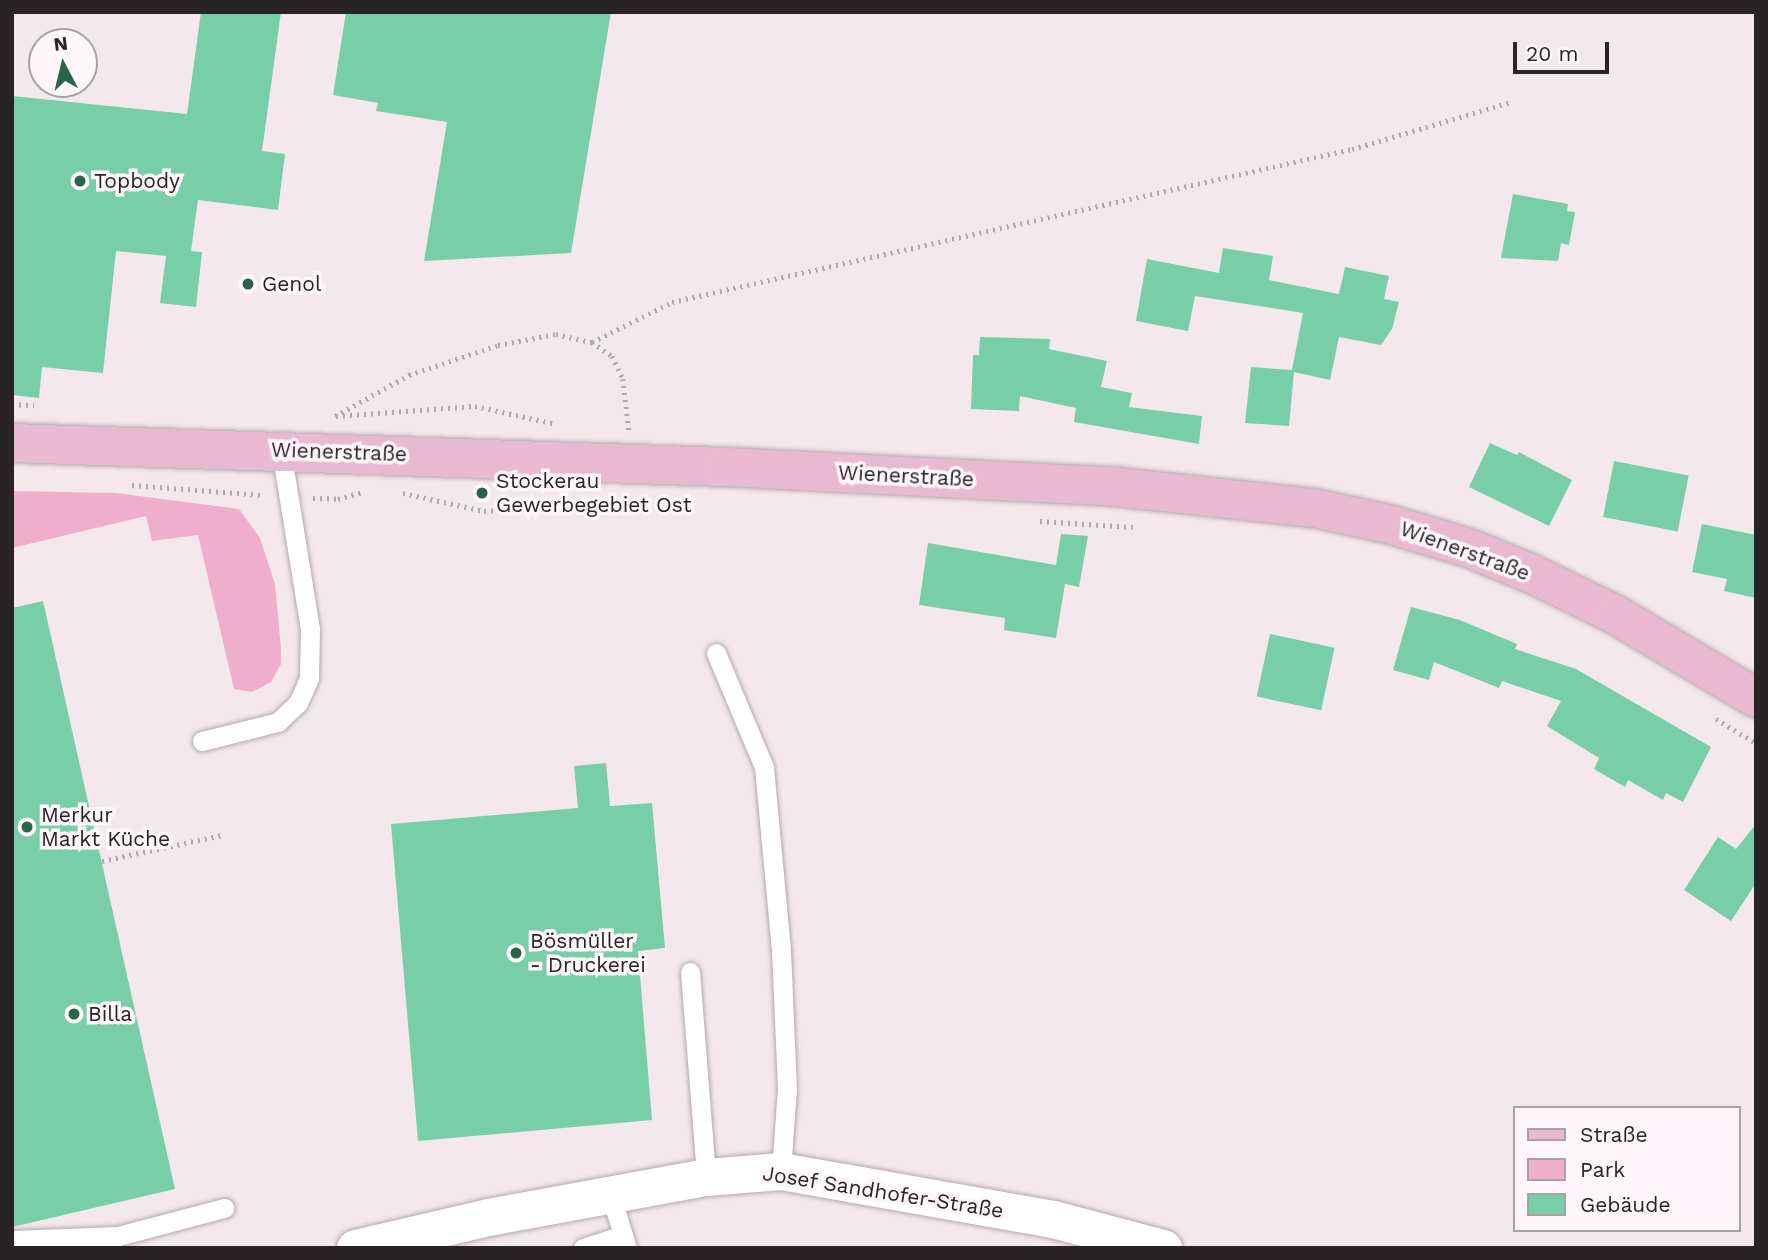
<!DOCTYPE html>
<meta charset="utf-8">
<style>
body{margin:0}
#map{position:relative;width:1768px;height:1260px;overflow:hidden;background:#f4e8ed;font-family:"Work Sans",sans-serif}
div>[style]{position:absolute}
.green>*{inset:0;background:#efafcb}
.building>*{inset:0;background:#78cea8;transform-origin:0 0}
.path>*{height:4.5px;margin-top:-2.25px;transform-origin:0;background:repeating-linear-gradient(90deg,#b2a8ac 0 2px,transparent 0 7px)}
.roads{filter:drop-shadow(0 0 2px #b4a8ac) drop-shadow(0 0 2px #b4a8ac)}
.service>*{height:19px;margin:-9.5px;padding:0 9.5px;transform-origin:9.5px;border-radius:9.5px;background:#fff}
.minor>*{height:37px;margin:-18.5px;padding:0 18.5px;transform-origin:18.5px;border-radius:18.5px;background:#fff}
.primary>*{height:38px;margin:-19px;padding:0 19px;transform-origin:19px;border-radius:19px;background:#e9bacf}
.dots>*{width:19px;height:19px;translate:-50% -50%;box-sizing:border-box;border:4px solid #fef6fa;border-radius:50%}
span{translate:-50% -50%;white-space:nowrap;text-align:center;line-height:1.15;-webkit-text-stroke:7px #fef6fa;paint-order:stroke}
.poi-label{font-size:21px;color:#282325}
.left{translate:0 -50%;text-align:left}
.street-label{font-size:21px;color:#282325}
.frame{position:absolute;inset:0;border:14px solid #282325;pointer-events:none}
.legend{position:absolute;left:1513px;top:1106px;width:228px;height:126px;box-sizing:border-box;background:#fef6fa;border:2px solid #a8a2a5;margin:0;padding:9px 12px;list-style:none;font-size:21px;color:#282325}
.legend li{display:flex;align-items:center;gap:14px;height:35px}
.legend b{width:35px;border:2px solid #a8a2a5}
.north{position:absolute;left:28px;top:28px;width:70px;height:70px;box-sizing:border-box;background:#fef6fa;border:2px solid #a8a2a5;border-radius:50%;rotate:353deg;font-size:19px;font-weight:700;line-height:28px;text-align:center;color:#282325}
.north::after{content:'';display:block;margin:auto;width:24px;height:32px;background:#2b644d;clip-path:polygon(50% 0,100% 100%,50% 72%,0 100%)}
.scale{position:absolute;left:1513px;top:42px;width:96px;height:32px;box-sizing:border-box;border:4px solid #282325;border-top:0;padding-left:9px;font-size:21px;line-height:24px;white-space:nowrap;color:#282325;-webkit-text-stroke:5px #fef6fa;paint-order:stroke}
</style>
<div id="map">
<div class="green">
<div style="clip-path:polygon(12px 491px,116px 493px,239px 509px,260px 538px,275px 584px,281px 648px,281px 664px,271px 682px,252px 692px,234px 689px,198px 535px,152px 541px,146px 516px,12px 548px)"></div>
</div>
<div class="building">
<div style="clip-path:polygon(201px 12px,281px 12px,262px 151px,285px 154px,278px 210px,198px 200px,191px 251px,202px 252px,196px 307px,160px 303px,166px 256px,116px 251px,103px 373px,42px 367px,39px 398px,12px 395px,12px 96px,187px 114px)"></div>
<div style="clip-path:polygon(346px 12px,611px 12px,571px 253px,424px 261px,447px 122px,376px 111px,378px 103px,333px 95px)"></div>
<div style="clip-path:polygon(1513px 194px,1568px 204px,1567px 211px,1575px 212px,1569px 245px,1561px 243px,1558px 261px,1501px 258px)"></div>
<div style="clip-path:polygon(1223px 248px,1273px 256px,1269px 280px,1339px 294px,1345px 267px,1389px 276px,1384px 299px,1399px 302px,1392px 329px,1381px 345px,1339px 337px,1330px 380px,1294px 372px,1289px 426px,1245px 423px,1251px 367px,1292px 370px,1303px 313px,1195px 296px,1188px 331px,1136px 321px,1147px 259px,1219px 273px)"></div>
<div style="clip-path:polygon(980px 337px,1050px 339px,1049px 349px,1107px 361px,1101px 387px,1132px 393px,1129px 407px,1202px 416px,1199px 444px,1074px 422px,1076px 408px,1020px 396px,1019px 411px,971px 409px,973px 355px,979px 355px)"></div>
<div style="clip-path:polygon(1490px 443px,1517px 455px,1519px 452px,1572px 480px,1549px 526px,1469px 487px)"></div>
<div style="left:1614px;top:461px;width:76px;height:57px;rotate:11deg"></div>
<div style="clip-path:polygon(1702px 524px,1756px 535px,1756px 598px,1724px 591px,1727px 579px,1692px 572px)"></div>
<div style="clip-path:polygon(1061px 534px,1088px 536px,1079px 587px,1065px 584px,1056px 638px,1004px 630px,1005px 618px,919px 605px,928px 543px,1056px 565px)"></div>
<div style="clip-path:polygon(43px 601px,175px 1189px,12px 1227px,12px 608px)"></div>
<div style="clip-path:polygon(1411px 607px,1460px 620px,1517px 644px,1515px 649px,1576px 669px,1711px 747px,1683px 802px,1666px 793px,1663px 800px,1628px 780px,1625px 787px,1594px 769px,1599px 758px,1547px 726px,1561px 701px,1502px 681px,1499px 688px,1434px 662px,1429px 680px,1393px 670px)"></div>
<div style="left:1270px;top:634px;width:66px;height:64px;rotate:12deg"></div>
<div style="clip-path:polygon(606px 763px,610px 806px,652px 803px,665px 948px,638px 951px,652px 1120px,418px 1141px,391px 824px,578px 808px,574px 766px)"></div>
<div style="clip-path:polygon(1756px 824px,1756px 883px,1731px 921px,1684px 890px,1718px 837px,1736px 849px)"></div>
</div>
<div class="path">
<div style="left:592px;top:342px;width:89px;rotate:-26.6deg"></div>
<div style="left:672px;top:302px;width:697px;rotate:-12.68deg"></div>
<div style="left:1352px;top:149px;width:166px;rotate:-16.5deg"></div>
<div style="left:12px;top:404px;width:22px;rotate:3deg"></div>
<div style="left:335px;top:416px;width:85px;rotate:-29deg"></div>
<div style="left:409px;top:375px;width:94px;rotate:-18.6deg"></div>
<div style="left:498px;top:345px;width:59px;rotate:-10.7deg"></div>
<div style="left:556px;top:334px;width:37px;rotate:13deg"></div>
<div style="left:592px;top:342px;width:24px;rotate:35deg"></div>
<div style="left:612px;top:356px;width:25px;rotate:64deg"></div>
<div style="left:623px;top:379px;width:51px;rotate:83.3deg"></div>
<div style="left:336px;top:416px;width:139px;rotate:-4.1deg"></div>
<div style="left:475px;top:406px;width:83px;rotate:12.5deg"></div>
<div style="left:132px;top:485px;width:131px;rotate:4.4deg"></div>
<div style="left:403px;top:493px;width:83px;rotate:12.5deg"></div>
<div style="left:484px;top:511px;width:149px;rotate:-3.5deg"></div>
<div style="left:313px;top:498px;width:25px;rotate:2deg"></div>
<div style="left:338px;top:499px;width:26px;rotate:-16deg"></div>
<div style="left:1040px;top:521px;width:93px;rotate:3.7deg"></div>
<div style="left:1716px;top:719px;width:47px;rotate:31deg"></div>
<div style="left:102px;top:861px;width:123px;rotate:-12.2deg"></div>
</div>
<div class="roads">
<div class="service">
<div style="left:716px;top:653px;width:124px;rotate:67.2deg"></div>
<div style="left:764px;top:767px;width:185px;rotate:84.7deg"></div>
<div style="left:781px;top:951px;width:138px;rotate:87.5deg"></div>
<div style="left:787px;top:1089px;width:82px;rotate:94.2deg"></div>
<div style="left:202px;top:741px;width:78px;rotate:-14deg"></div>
<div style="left:278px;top:722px;width:28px;rotate:-44deg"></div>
<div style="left:298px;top:703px;width:27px;rotate:-66deg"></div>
<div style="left:309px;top:678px;width:49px;rotate:-88.8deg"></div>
<div style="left:310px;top:629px;width:181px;rotate:-99.2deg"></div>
<div style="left:690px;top:972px;width:206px;rotate:85.5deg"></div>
<div style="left:611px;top:1196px;width:54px;rotate:72.9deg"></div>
<div style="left:12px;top:1240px;width:106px;rotate:-2.2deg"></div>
<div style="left:118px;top:1236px;width:110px;rotate:-14.8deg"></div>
<div style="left:583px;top:1248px;width:42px;rotate:-18deg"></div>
</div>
<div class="minor">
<div style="left:355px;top:1248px;width:137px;rotate:-13.1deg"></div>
<div style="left:488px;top:1217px;width:222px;rotate:-10.4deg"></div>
<div style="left:706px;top:1177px;width:75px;rotate:-4.6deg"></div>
<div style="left:781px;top:1171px;width:276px;rotate:10deg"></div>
<div style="left:1053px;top:1219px;width:114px;rotate:14.8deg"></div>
</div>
<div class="primary">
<div style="left:12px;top:443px;width:713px;rotate:1.93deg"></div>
<div style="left:725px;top:467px;width:393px;rotate:2.9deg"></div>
<div style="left:1117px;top:487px;width:198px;rotate:6.1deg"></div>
<div style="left:1314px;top:508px;width:80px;rotate:12.3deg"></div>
<div style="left:1392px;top:525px;width:80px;rotate:16.6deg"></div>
<div style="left:1469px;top:548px;width:68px;rotate:22.4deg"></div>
<div style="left:1532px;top:574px;width:93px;rotate:26deg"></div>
<div style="left:1616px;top:615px;width:163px;rotate:30.7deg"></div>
</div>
</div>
<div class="dots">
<div style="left:80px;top:181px;background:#2b644d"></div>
<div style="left:248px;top:284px;background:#2b644d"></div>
<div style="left:482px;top:493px;background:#2b644d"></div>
<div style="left:27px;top:827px;background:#2b644d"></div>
<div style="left:516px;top:953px;background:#2b644d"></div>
<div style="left:74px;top:1014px;background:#2b644d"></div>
</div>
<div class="poi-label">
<span class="left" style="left:94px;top:181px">Topbody</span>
<span class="left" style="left:262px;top:284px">Genol</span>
<span class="left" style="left:496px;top:493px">Stockerau<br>Gewerbegebiet Ost</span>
<span class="left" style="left:41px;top:827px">Merkur<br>Markt Küche</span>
<span class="left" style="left:530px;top:953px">Bösmüller<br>- Druckerei</span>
<span class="left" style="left:88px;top:1014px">Billa</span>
</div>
<div class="street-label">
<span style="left:339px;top:452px;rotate:2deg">Wienerstraße</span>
<span style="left:906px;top:476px;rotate:3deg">Wienerstraße</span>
<span style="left:1465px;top:551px;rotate:20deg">Wienerstraße</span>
<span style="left:883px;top:1192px;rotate:9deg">Josef Sandhofer-Straße</span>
</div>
<div class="frame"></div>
<ul class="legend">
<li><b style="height:9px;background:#e9bacf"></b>Straße</li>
<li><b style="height:19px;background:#efafcb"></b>Park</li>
<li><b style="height:19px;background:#78cea8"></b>Gebäude</li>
</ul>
<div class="north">N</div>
<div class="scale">20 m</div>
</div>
